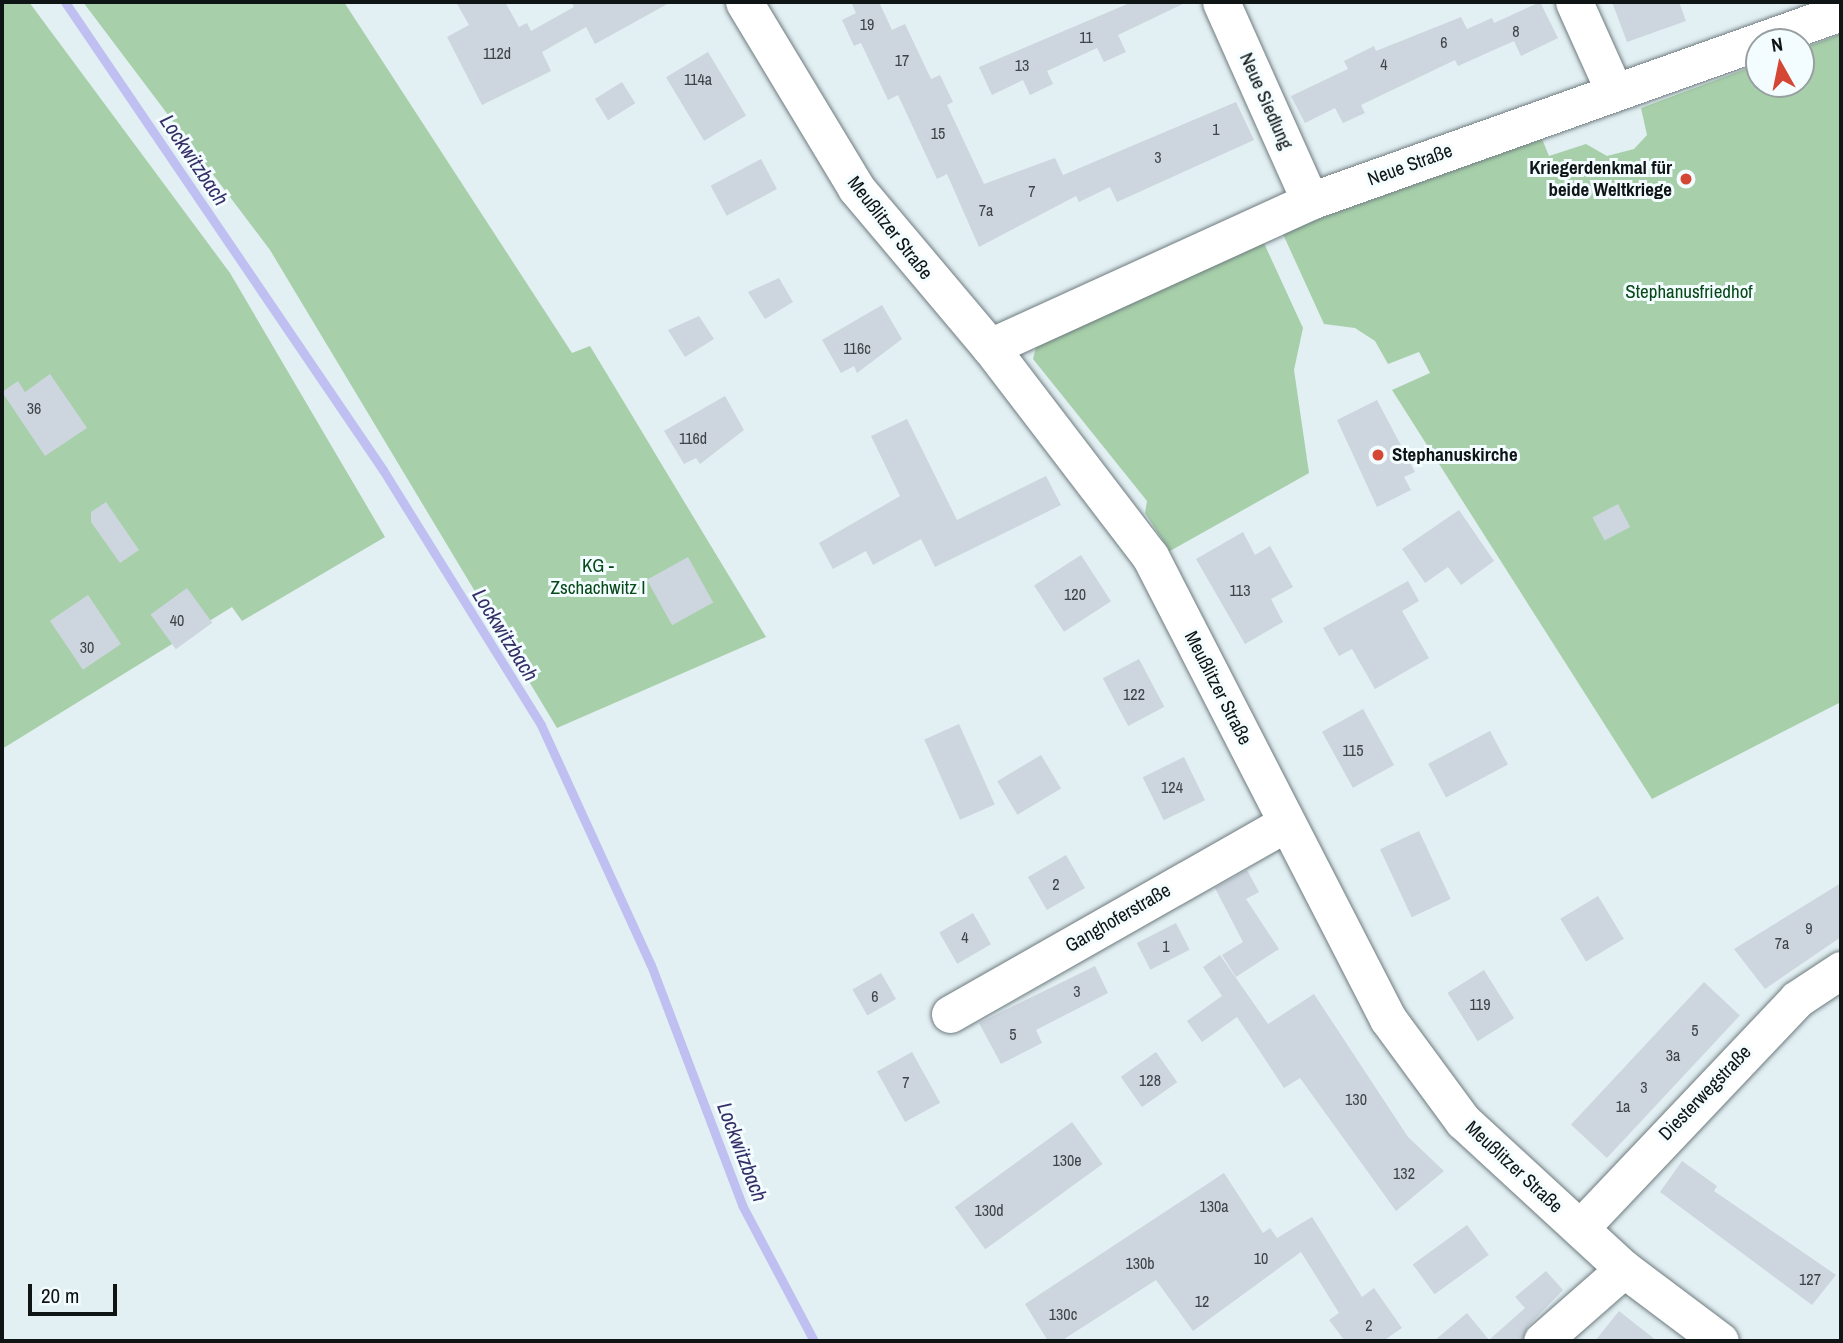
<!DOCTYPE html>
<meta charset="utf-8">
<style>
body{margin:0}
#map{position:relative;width:1843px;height:1343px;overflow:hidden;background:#e2eff3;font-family:"Archivo Narrow",sans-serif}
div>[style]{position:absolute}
.green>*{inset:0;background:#a7d0aa}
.stream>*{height:9px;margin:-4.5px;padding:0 4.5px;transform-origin:4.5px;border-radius:4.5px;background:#c0bff1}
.building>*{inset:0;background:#cdd5df;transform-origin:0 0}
.roads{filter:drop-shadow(0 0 2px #6e7b7e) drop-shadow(0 0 2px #6e7b7e)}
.minor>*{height:37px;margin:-18.5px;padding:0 18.5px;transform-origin:18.5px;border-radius:18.5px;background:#fff}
.dots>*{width:19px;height:19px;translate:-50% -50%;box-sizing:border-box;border:4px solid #f3fcfe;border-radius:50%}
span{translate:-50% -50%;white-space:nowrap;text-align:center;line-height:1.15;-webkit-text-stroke:6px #f3fcfe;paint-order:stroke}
.number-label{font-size:16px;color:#3e4448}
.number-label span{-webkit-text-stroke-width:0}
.street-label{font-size:19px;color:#0f1415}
.poi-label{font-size:19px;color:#0f1415;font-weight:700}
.right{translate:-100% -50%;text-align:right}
.left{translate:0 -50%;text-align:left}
.park-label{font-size:19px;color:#084918}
.water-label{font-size:21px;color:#352d68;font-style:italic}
.frame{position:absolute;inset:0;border:4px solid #0f1415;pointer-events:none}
.north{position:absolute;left:1745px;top:28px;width:70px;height:70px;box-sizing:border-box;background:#f3fcfe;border:2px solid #989fa1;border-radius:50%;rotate:351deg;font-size:19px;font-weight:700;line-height:28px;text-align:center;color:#0f1415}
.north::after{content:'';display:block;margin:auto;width:24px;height:32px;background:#d44735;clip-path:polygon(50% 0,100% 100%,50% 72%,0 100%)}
.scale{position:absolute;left:28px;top:1284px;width:89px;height:32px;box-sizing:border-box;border:4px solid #0f1415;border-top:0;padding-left:9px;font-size:21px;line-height:24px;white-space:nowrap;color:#0f1415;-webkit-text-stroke:5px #f3fcfe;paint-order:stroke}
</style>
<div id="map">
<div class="green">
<div style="clip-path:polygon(2px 2px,29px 2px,230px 273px,385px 537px,242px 621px,232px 607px,2px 749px)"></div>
<div style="clip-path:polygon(83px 2px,344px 2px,572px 353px,590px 346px,766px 637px,557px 728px,270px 250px)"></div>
<div style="clip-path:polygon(1841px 34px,1841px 702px,1652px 799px,1392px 390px,1430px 373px,1419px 352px,1388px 364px,1375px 341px,1355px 328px,1324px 324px,1282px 232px,1542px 139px,1549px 156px,1586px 144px,1607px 156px,1634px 149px,1647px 135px,1641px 108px,1759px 64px,1759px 84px,1801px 84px,1801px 49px)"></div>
<div style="clip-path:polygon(1263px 241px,1303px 328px,1294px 370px,1309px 473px,1170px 551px,1145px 513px,1147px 501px,1033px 359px,1036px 347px)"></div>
</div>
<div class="stream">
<div style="left:65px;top:2px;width:566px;rotate:55.8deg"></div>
<div style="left:383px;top:470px;width:300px;rotate:58.2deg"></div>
<div style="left:541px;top:725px;width:264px;rotate:65.4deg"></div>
<div style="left:651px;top:965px;width:257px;rotate:69.2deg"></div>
<div style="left:742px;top:1205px;width:154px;rotate:62.1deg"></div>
</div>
<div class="building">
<div style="clip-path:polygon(456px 2px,505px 2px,519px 27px,527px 23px,531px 31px,574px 7px,571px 2px,671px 2px,595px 44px,586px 27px,542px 52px,551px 71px,482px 105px,447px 37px,469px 25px)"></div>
<div style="clip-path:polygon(851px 2px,879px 2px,892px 30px,905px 24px,931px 79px,940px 75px,953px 102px,947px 105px,984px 184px,1055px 158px,1063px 175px,1236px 102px,1254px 140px,1117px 202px,1110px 187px,1079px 202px,1076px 196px,979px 247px,947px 174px,937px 179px,898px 95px,888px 100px,861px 43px,854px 46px,842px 20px,856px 13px)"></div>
<div style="clip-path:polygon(1132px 2px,1187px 2px,1118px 35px,1126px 52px,1104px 62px,1097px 48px,1047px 71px,1053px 84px,1030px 95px,1023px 80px,992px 95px,979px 67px)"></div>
<div style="clip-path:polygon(1540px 2px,1558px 38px,1521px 56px,1514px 41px,1458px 66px,1455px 60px,1361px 105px,1365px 113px,1343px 123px,1335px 108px,1305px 123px,1291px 96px,1348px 69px,1344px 61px,1374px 46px,1376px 51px,1461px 17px,1467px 29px,1492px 18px,1494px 23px)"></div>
<div style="clip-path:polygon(1612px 2px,1679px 2px,1686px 21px,1627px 42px)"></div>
<div style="left:708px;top:52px;width:74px;height:49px;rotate:59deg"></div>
<div style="left:622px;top:82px;width:25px;height:32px;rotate:58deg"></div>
<div style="left:761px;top:159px;width:34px;height:57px;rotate:62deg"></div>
<div style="clip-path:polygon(779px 278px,793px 302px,765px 319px,748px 292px)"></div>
<div style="clip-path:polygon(882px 305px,902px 339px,857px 373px,854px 366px,841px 373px,822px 340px)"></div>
<div style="clip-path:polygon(699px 316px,714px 339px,685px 357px,668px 330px)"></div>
<div style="clip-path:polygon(50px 374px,87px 428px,45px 456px,2px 392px,18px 381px,25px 392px)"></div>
<div style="clip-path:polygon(725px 396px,744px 430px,700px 464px,696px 458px,684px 464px,664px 431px)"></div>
<div style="clip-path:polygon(1377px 400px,1415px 472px,1404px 477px,1411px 490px,1377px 507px,1337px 420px)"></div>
<div style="clip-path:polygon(907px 419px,957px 520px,1046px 476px,1061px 505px,935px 567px,921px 539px,873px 565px,866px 551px,833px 569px,819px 543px,900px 496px,871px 436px)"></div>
<div style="clip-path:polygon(106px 502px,139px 550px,120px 563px,91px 522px,91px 512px)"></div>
<div style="left:1618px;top:504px;width:26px;height:29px;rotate:62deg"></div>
<div style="clip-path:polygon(1459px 510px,1494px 561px,1461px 585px,1448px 567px,1425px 583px,1402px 549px)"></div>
<div style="clip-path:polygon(1243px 532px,1255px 555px,1270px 546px,1293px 587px,1271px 599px,1283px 622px,1245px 644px,1196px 559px)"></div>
<div style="left:1081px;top:555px;width:55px;height:56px;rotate:57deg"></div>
<div style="left:688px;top:557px;width:52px;height:47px;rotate:61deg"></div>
<div style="clip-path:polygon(1408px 581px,1419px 601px,1402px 611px,1429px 658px,1375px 689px,1352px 649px,1339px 656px,1323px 628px)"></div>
<div style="left:187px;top:588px;width:43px;height:45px;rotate:54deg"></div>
<div style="left:88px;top:595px;width:59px;height:46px;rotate:56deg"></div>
<div style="left:1139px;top:659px;width:54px;height:41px;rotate:62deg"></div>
<div style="left:1363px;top:709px;width:64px;height:47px;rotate:61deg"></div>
<div style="left:959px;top:724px;width:88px;height:38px;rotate:66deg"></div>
<div style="left:1490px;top:731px;width:38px;height:70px;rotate:62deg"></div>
<div style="left:1041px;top:755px;width:39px;height:51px;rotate:59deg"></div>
<div style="left:1184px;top:757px;width:48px;height:46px;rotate:64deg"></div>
<div style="left:1419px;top:831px;width:75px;height:43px;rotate:65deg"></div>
<div style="left:1066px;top:855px;width:38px;height:44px;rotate:60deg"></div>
<div style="clip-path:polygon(1247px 870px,1259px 892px,1246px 899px,1279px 949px,1236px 977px,1222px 955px,1243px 942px,1215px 888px)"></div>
<div style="clip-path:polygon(1841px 883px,1841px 937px,1765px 989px,1734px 949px)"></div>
<div style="left:1598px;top:896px;width:50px;height:44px;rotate:59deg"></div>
<div style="left:973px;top:913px;width:36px;height:39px;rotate:60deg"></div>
<div style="left:1176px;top:923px;width:30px;height:44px;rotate:63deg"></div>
<div style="clip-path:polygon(1220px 955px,1268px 1024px,1314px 994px,1408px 1137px,1444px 1171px,1396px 1211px,1300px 1078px,1284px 1088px,1237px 1017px,1202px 1042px,1187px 1021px,1222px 996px,1203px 967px)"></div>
<div style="clip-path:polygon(1095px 966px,1108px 993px,1036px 1030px,1042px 1043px,1001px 1064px,979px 1023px)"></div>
<div style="left:1484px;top:970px;width:57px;height:43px;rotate:58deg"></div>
<div style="left:881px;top:973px;width:30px;height:33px;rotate:60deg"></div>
<div style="left:1704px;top:982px;width:49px;height:195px;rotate:43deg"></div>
<div style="left:912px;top:1052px;width:58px;height:40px;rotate:61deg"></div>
<div style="left:1156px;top:1052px;width:37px;height:43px;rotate:55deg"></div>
<div style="left:1072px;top:1122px;width:52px;height:145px;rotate:54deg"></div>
<div style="clip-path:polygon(1682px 1161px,1717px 1186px,1714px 1191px,1836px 1275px,1812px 1305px,1660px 1192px)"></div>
<div style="clip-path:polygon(1224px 1173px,1263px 1233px,1270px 1228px,1277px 1238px,1312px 1217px,1362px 1297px,1374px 1288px,1402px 1328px,1383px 1341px,1345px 1341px,1329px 1320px,1339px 1313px,1301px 1252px,1193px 1331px,1156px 1280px,1061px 1341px,1048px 1341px,1025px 1304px)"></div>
<div style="left:1467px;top:1225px;width:37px;height:67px;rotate:54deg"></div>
<div style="clip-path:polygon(1546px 1271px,1563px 1290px,1528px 1326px,1522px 1341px,1434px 1341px,1467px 1313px,1489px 1340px,1525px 1308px,1515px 1297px)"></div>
<div style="clip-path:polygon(1619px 1311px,1657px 1341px,1595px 1341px)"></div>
</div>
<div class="roads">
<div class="minor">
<div style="left:744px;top:2px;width:217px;rotate:58.9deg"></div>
<div style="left:856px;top:188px;width:208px;rotate:49.9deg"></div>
<div style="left:990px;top:347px;width:263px;rotate:52.6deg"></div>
<div style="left:1150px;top:556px;width:521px;rotate:62.8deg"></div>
<div style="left:1388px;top:1019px;width:127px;rotate:53.7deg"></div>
<div style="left:1463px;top:1121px;width:219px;rotate:42.6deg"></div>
<div style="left:1624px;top:1269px;width:120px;rotate:36.9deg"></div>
<div style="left:1221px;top:2px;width:218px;rotate:65.9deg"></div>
<div style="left:1574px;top:2px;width:98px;rotate:65.8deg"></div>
<div style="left:990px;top:347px;width:352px;rotate:-24.5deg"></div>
<div style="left:1310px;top:201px;width:564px;rotate:-19.59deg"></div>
<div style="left:950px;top:1014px;width:386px;rotate:-29.6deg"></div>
<div style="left:1580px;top:1228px;width:315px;rotate:-46.5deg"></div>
<div style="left:1797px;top:999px;width:53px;rotate:-33.4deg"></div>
<div style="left:1542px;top:1341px;width:109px;rotate:-41.3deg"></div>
</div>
</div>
<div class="dots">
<div style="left:1686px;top:179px;background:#d44735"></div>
<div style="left:1378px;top:455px;background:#d44735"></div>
</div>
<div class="number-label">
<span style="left:867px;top:24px">19</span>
<span style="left:1516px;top:31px">8</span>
<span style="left:1086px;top:37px">11</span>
<span style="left:1444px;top:42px">6</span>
<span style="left:497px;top:53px">112d</span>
<span style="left:902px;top:60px">17</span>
<span style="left:1384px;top:64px">4</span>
<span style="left:1022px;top:65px">13</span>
<span style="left:698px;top:79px">114a</span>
<span style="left:1216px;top:129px">1</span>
<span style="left:938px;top:133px">15</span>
<span style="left:1158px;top:157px">3</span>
<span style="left:1032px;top:191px">7</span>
<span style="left:986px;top:210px">7a</span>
<span style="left:857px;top:348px">116c</span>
<span style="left:34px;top:408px">36</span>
<span style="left:693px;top:438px">116d</span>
<span style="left:1240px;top:590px">113</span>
<span style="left:1075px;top:594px">120</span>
<span style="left:177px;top:620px">40</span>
<span style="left:87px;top:647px">30</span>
<span style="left:1134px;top:694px">122</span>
<span style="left:1353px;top:750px">115</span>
<span style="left:1172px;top:787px">124</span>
<span style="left:1056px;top:884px">2</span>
<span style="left:1809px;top:928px">9</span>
<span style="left:965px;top:937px">4</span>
<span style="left:1782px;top:943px">7a</span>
<span style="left:1166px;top:946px">1</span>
<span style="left:1077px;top:991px">3</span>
<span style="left:875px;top:996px">6</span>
<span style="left:1480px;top:1004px">119</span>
<span style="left:1695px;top:1030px">5</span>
<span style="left:1013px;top:1034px">5</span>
<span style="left:1673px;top:1055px">3a</span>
<span style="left:1150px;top:1080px">128</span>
<span style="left:906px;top:1082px">7</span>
<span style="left:1644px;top:1087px">3</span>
<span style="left:1356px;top:1099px">130</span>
<span style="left:1623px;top:1106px">1a</span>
<span style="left:1067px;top:1160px">130e</span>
<span style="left:1404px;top:1173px">132</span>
<span style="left:1214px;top:1206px">130a</span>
<span style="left:989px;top:1210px">130d</span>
<span style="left:1261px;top:1258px">10</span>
<span style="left:1140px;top:1263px">130b</span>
<span style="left:1810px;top:1279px">127</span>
<span style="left:1202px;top:1301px">12</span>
<span style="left:1063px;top:1314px">130c</span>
<span style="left:1369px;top:1325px">2</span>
</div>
<div class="street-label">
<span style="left:1266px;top:101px;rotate:66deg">Neue Siedlung</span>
<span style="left:1410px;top:165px;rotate:-20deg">Neue Straße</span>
<span style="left:890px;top:228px;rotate:52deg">Meußlitzer Straße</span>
<span style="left:1218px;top:688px;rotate:63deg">Meußlitzer Straße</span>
<span style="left:1118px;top:918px;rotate:-30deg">Ganghoferstraße</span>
<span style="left:1705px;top:1093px;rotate:-46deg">Diesterwegstraße</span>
<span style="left:1514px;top:1167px;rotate:43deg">Meußlitzer Straße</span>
</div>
<div class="poi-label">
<span class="right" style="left:1672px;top:179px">Kriegerdenkmal für<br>beide Weltkriege</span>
<span class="left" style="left:1392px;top:455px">Stephanuskirche</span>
</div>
<div class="park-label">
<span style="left:1689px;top:292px">Stephanusfriedhof</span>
<span style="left:598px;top:577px">KG -<br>Zschachwitz I</span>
</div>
<div class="water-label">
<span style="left:194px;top:160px;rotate:56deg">Lockwitzbach</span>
<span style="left:505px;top:635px;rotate:58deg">Lockwitzbach</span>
<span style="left:742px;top:1152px;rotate:69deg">Lockwitzbach</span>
</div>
<div class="frame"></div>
<div class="north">N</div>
<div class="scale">20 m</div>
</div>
